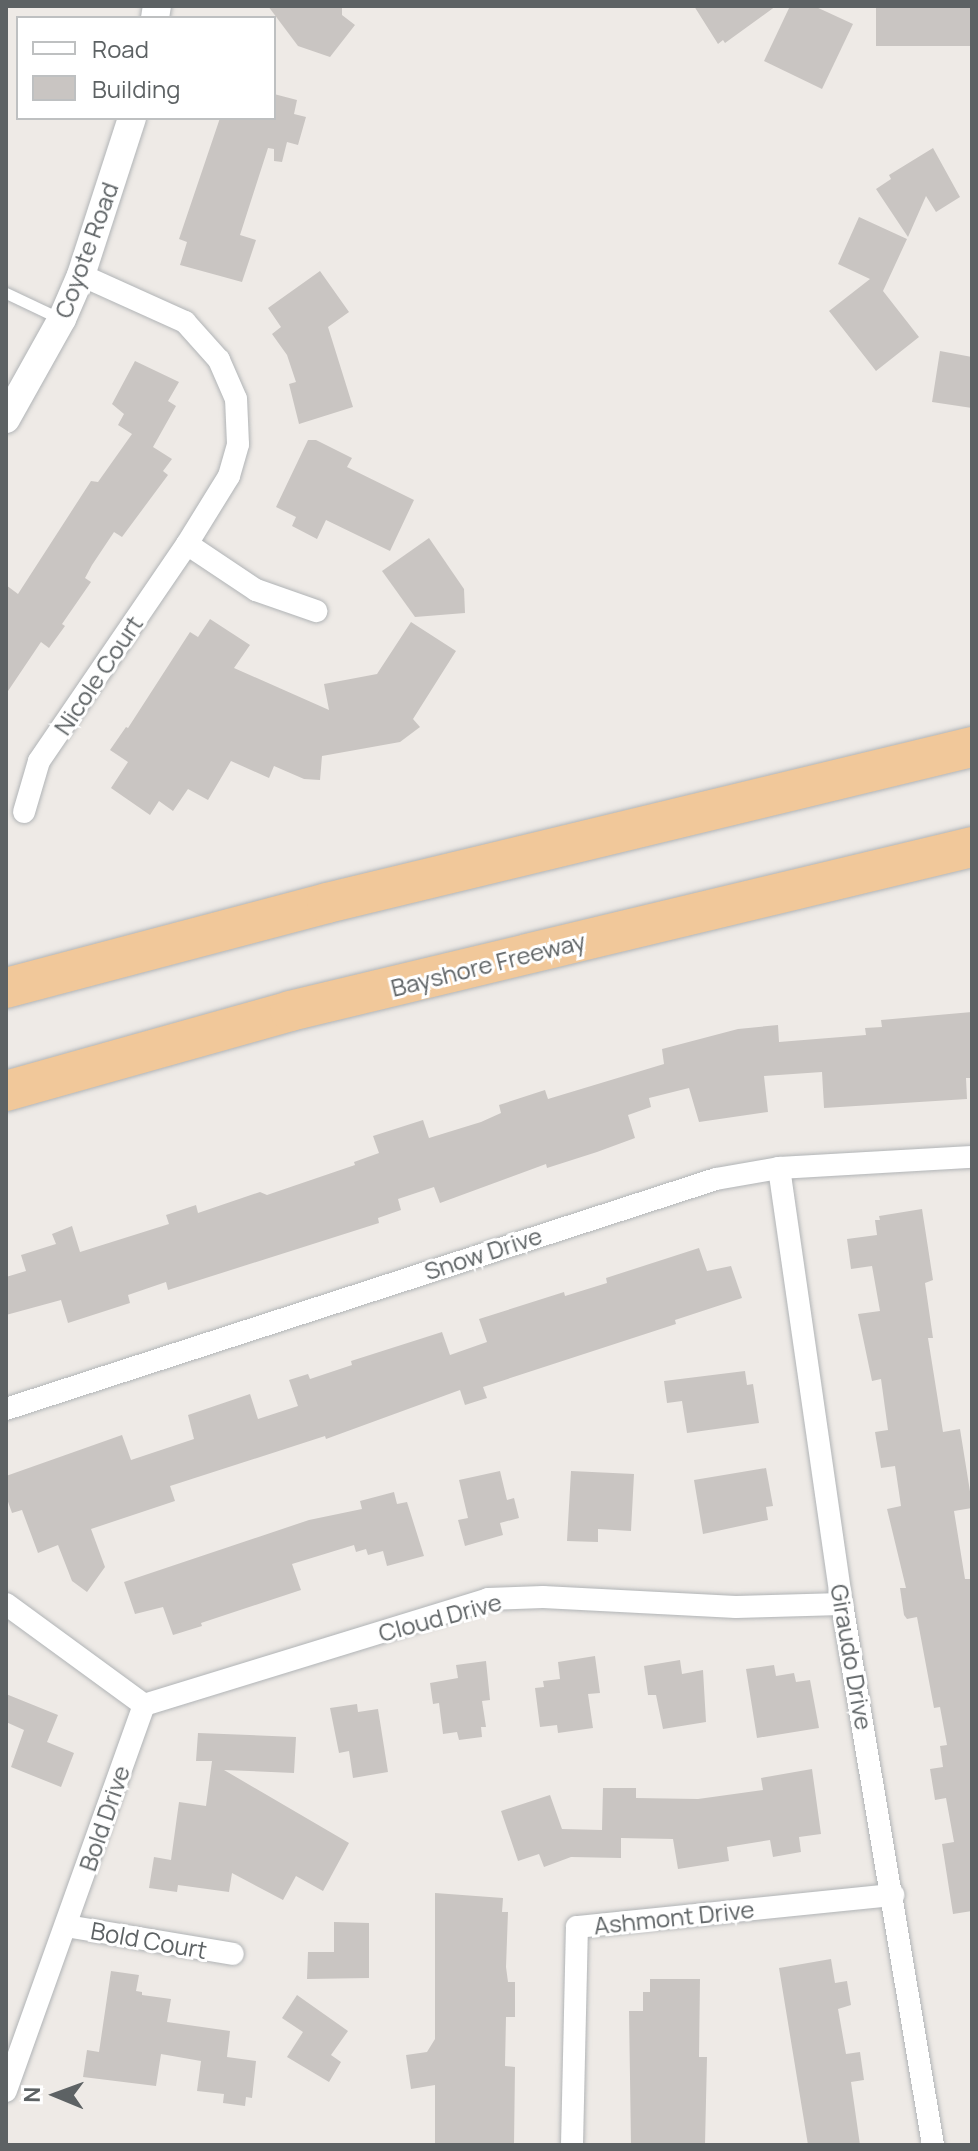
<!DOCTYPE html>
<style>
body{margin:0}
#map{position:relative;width:978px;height:2151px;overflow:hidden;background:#eeeae6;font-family:Manrope,sans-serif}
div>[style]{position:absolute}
.building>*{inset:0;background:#c9c5c2;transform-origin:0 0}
.roads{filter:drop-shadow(0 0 2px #b1b4b6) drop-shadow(0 0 2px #b1b4b6)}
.service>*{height:11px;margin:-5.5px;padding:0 5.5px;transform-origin:5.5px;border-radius:5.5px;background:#fff}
.minor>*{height:22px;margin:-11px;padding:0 11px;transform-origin:11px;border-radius:11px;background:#fff}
.tertiary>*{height:28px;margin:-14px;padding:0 14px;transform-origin:14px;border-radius:14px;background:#fff}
.motorway>*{height:40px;margin:-20px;padding:0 20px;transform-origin:20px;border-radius:20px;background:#f1c89a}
span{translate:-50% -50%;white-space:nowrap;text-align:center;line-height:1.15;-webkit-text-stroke:6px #fff;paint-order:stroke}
.street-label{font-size:24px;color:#5d6264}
.frame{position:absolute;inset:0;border:8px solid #5d6264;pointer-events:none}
.legend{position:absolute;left:16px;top:16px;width:260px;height:104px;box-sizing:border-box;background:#fff;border:2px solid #bec0c1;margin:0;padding:10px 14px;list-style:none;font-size:24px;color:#5d6264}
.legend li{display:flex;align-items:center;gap:16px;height:40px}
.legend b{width:40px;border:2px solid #bec0c1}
.north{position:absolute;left:16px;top:2055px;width:80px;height:80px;-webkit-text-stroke:6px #fff;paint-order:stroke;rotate:271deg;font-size:22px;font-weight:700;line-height:32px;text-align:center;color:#5d6264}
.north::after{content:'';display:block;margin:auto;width:28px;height:36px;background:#5d6264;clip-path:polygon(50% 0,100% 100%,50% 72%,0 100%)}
</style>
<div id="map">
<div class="building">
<div style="clip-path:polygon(268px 6px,342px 6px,342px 15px,355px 25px,330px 57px,298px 46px)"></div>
<div style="clip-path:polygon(694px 6px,776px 6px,725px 43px,723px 40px,718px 44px)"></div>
<div style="clip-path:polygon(790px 6px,814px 6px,853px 24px,822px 89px,764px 61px)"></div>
<div style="left:876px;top:6px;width:96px;height:40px"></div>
<div style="clip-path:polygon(274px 94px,297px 100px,294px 114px,306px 117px,298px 145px,287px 142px,282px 162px,274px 161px,274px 149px,268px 148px,240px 235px,256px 240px,242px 282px,180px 265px,187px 242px,179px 239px,220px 118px,274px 118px)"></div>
<div style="clip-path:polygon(933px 148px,960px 197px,936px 212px,926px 196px,908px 237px,876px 189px,891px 179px,889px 175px)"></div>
<div style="clip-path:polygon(859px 217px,907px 239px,883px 291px,919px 337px,876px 371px,829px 311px,870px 279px,838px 264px)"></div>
<div style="clip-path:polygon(320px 271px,349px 312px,328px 327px,353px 407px,299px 424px,289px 384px,296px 382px,287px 355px,272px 334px,281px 327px,268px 308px)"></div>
<div style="clip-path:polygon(940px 351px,972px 357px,972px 408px,932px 402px)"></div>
<div style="clip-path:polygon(135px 361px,179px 382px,168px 401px,176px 406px,153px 447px,172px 459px,163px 471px,168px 475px,122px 537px,114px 532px,92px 565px,85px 578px,91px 582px,62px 624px,65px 626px,49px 648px,41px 642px,6px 694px,6px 585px,18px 594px,91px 481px,98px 482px,132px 434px,118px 425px,124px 414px,112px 404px)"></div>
<div style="clip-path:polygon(308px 440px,316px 440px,352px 458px,347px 467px,414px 500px,390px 551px,326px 520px,317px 539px,292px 526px,296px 517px,276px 507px)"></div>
<div style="clip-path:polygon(429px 538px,464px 589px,465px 613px,415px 617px,382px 571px)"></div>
<div style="clip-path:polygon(210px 619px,250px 645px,234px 668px,329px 710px,324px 684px,377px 674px,411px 622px,456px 651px,413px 719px,420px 727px,400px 742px,322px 756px,320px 780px,304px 779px,274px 766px,269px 778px,231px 761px,208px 800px,188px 789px,173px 811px,159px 801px,150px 815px,111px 788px,128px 762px,110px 750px,126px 727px,128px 728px,190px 632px,198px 637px)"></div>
<div style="clip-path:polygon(972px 1012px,972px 1078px,966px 1078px,967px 1099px,824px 1108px,822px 1072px,764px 1076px,768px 1112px,699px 1122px,689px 1088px,649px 1098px,651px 1107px,628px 1115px,635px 1138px,597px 1152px,547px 1168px,546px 1164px,440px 1203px,434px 1187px,398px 1199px,401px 1210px,378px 1218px,379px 1223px,168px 1290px,166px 1282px,128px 1295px,130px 1303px,68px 1323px,61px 1300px,6px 1315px,6px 1277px,26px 1271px,21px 1255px,56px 1244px,52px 1234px,72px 1226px,80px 1252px,169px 1224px,166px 1215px,196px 1205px,198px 1213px,260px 1192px,267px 1195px,355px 1165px,354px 1162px,379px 1153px,373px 1136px,423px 1120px,429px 1138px,481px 1122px,501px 1113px,499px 1105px,545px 1090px,548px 1099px,664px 1064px,662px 1049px,738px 1029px,778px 1025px,779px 1042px,866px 1035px,865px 1028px,882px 1027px,881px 1020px)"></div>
<div style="clip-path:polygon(922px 1209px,933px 1280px,925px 1283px,933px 1338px,928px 1338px,943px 1432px,960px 1429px,972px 1504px,972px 1508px,954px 1511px,965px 1579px,970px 1579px,972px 1595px,972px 1911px,953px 1914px,942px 1844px,954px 1842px,946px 1798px,935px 1800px,930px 1769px,943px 1767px,940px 1746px,947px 1745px,940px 1707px,934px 1708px,917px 1617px,907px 1619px,904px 1615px,900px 1588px,906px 1588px,887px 1509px,901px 1506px,895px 1466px,881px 1468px,875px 1432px,888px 1430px,881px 1379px,872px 1381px,858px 1314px,880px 1311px,872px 1266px,851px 1269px,847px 1239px,877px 1235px,875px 1220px,880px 1220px,879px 1216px)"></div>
<div style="clip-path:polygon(699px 1248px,707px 1271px,731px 1266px,742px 1298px,675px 1320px,676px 1324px,483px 1387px,487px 1398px,465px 1405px,460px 1390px,326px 1439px,325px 1436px,170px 1486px,175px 1501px,91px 1529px,105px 1567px,87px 1592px,72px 1581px,58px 1545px,38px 1553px,22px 1510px,12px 1513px,6px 1496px,6px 1476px,122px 1435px,131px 1460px,194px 1439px,188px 1415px,250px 1394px,258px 1419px,298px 1406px,289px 1380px,308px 1374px,310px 1379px,352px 1365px,351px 1361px,442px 1332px,450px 1355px,487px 1342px,479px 1319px,564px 1292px,565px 1296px,607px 1283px,606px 1278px)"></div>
<div style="clip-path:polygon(745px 1371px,747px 1385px,753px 1384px,759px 1423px,687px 1433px,682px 1401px,667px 1403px,664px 1381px)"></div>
<div style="clip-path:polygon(766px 1468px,773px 1506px,766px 1507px,768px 1520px,703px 1534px,694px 1480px)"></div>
<div style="clip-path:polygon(500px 1471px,507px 1500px,514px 1498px,519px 1518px,500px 1523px,503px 1535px,465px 1546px,458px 1520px,468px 1518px,459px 1480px)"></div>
<div style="clip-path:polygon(571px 1471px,634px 1474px,631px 1531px,598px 1529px,598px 1542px,567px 1541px)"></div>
<div style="clip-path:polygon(394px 1492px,397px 1504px,407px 1502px,424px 1556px,387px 1566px,383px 1551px,368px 1555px,366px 1549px,356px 1552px,354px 1545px,292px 1564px,301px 1590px,201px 1623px,202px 1626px,173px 1635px,163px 1607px,135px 1614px,124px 1582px,309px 1520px,362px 1509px,360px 1501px)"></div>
<div style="clip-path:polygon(595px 1656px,600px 1693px,588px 1694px,593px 1728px,558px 1733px,557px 1725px,540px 1727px,535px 1688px,544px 1687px,543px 1681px,560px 1679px,558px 1662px)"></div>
<div style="clip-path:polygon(680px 1660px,682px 1674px,703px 1670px,706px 1722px,663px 1729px,656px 1695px,648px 1695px,644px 1666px)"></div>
<div style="clip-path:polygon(486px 1661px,490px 1700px,482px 1701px,486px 1727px,481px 1727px,482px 1737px,459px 1740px,457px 1732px,443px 1734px,439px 1703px,433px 1704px,430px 1683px,458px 1678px,456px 1665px)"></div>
<div style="clip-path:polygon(774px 1665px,776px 1676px,794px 1673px,796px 1682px,810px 1680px,819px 1728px,757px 1738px,746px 1669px)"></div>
<div style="clip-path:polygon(6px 1694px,58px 1715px,47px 1742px,74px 1753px,61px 1787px,11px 1767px,24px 1730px,6px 1722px)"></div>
<div style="clip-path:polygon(357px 1704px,358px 1712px,378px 1709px,388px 1772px,353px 1778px,349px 1751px,339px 1753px,330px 1708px)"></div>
<div style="clip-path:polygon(198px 1733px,296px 1737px,294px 1773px,224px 1770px,349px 1843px,323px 1891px,296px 1876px,283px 1900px,232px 1873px,229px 1892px,178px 1885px,177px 1892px,149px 1888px,154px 1857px,171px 1860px,179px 1802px,206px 1806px,212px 1761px,196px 1761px)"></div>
<div style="clip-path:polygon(812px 1769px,821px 1834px,799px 1837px,801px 1852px,773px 1857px,770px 1840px,727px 1847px,729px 1861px,678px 1869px,673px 1839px,621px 1838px,621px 1858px,571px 1857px,544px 1867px,539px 1854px,518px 1861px,501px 1811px,550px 1795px,562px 1829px,602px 1830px,603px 1788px,636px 1788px,636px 1798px,698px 1799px,763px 1790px,761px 1778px)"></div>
<div style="clip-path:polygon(435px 1893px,503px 1898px,502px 1912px,508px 1912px,506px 1967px,508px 1982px,515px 1982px,515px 2017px,506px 2017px,505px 2066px,515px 2067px,514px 2145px,435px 2145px,435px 2085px,411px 2089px,406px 2055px,427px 2052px,435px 2039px)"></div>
<div style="clip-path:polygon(334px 1922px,369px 1923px,369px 1978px,307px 1979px,308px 1952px,334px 1952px)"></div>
<div style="clip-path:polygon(831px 1959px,835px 1983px,847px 1981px,851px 2005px,838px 2009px,846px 2054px,860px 2052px,864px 2080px,851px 2082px,860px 2145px,808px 2145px,779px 1968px)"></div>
<div style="clip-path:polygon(111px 1971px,139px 1975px,136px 1991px,142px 1992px,142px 1995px,171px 1999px,167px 2022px,230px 2031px,227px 2057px,256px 2061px,252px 2098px,246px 2097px,245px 2106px,223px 2103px,224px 2094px,197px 2091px,201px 2061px,161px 2054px,156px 2086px,83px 2077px,87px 2050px,99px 2052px)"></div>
<div style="clip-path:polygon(650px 1979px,700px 1979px,699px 2057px,707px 2057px,705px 2145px,631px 2145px,629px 2011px,643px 2011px,643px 1992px,650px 1992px)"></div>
<div style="clip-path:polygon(297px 1995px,348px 2031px,331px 2055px,341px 2062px,329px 2082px,287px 2057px,303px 2032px,282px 2018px)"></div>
</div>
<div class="roads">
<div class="service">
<div style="left:6px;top:293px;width:61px;rotate:25.3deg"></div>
</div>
<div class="minor">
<div style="left:187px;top:544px;width:83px;rotate:33.7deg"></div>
<div style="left:256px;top:590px;width:64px;rotate:19.3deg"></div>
<div style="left:24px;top:812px;width:53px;rotate:-73.6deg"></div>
<div style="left:39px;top:761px;width:263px;rotate:-55.7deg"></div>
<div style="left:187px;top:544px;width:80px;rotate:-58.3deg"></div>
<div style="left:229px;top:476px;width:33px;rotate:-74deg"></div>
<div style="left:238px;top:444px;width:45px;rotate:-92.5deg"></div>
<div style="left:236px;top:399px;width:43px;rotate:-113.6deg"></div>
<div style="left:219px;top:360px;width:51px;rotate:-131.8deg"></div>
<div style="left:185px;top:322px;width:114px;rotate:-155.7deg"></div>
<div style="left:779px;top:1168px;width:441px;rotate:81.8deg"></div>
<div style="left:842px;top:1604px;width:549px;rotate:80.45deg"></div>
<div style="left:6px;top:1409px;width:746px;rotate:-17.95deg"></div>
<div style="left:716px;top:1179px;width:64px;rotate:-9.9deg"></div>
<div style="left:779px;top:1168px;width:193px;rotate:-3.3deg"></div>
<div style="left:6px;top:1604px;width:171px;rotate:36.2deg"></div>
<div style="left:144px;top:1705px;width:410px;rotate:109.7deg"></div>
<div style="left:144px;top:1705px;width:360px;rotate:-17.1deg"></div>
<div style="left:488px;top:1599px;width:55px;rotate:-2.1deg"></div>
<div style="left:543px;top:1597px;width:193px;rotate:3deg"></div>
<div style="left:736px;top:1607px;width:106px;rotate:-1.6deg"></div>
<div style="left:66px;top:1926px;width:169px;rotate:9.5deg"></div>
<div style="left:572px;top:2145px;width:218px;rotate:-88.7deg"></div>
<div style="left:577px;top:1927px;width:318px;rotate:-5.8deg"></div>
</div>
<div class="tertiary">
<div style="left:155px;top:18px;width:12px;rotate:-81deg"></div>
<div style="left:6px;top:419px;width:115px;rotate:-60.8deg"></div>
<div style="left:62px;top:319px;width:48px;rotate:-66.6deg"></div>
<div style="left:81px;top:275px;width:165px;rotate:-72deg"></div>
</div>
<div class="motorway">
<div style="left:6px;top:988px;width:332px;rotate:-14.8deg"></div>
<div style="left:327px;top:903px;width:664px;rotate:-13.6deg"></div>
<div style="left:6px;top:1091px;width:295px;rotate:-15.7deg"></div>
<div style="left:290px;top:1011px;width:701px;rotate:-13.52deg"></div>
</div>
</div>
<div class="street-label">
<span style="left:86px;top:250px;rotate:-70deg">Coyote Road</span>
<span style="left:98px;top:675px;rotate:-56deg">Nicole Court</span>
<span style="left:488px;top:964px;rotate:-14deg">Bayshore Freeway</span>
<span style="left:483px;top:1253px;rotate:-18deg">Snow Drive</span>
<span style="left:440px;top:1617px;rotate:-15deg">Cloud Drive</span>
<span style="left:852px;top:1657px;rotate:80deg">Giraudo Drive</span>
<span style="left:104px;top:1818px;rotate:-71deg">Bold Drive</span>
<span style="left:674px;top:1917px;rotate:-6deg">Ashmont Drive</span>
<span style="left:149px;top:1940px;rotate:10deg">Bold Court</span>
</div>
<div class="frame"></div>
<ul class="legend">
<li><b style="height:10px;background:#fff"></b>Road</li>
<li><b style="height:22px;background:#c9c5c2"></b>Building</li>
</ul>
<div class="north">N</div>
</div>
